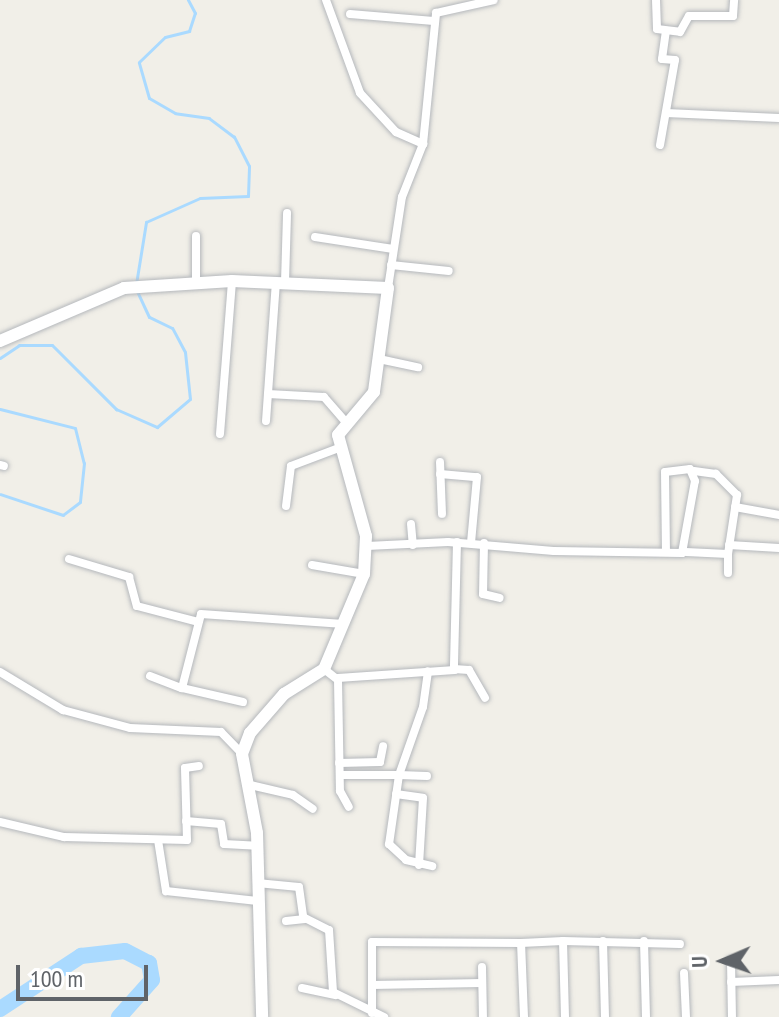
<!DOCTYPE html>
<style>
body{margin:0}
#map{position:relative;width:779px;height:1017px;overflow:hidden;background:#f1efe8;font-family:"PT Sans Narrow",sans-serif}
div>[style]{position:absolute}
.stream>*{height:3px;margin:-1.5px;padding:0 1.5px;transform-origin:1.5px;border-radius:1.5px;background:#aadaff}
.river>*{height:16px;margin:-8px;padding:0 8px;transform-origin:8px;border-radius:8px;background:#aadaff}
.roads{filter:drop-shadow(0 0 2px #b5b8bc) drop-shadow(0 0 2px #b5b8bc)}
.street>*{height:8px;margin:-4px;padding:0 4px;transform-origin:4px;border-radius:4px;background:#fff}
.secondary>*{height:12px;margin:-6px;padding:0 6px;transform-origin:6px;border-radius:6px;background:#fff}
span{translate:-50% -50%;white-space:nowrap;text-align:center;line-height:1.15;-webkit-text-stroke:7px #fff;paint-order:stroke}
.north{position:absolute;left:683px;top:921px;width:80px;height:80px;-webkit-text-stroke:6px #fff;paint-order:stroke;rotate:268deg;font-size:22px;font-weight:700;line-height:32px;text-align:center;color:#5f6368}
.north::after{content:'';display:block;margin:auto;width:28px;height:36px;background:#5f6368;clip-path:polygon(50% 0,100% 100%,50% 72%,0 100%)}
.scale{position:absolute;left:16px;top:965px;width:132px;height:36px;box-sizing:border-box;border:4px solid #5f6368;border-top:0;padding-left:10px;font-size:24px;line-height:28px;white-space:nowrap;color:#5f6368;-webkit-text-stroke:6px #fff;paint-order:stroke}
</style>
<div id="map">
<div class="stream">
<div style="left:136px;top:284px;width:63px;rotate:-80.8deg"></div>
<div style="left:146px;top:222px;width:59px;rotate:-24deg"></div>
<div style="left:200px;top:198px;width:48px;rotate:-2.4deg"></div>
<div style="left:248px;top:196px;width:30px;rotate:-88deg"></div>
<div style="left:249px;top:166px;width:33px;rotate:-117deg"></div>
<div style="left:234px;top:137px;width:31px;rotate:-143deg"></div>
<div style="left:209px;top:118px;width:34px;rotate:-172deg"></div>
<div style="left:175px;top:113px;width:30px;rotate:-150deg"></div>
<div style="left:149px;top:98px;width:37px;rotate:-106deg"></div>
<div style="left:139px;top:62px;width:36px;rotate:-44deg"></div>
<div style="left:165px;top:37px;width:25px;rotate:-14deg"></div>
<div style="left:189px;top:31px;width:19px;rotate:-72deg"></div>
<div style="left:195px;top:13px;width:15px;rotate:-118deg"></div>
<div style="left:0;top:358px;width:23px;rotate:-34deg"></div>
<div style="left:19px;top:345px;width:33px"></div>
<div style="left:52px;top:345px;width:91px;rotate:45deg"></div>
<div style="left:116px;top:409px;width:45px;rotate:23.7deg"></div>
<div style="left:157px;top:427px;width:43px;rotate:-40.3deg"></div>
<div style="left:190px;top:399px;width:47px;rotate:-96.1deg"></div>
<div style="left:185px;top:352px;width:27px;rotate:-118deg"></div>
<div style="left:172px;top:328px;width:25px;rotate:-154deg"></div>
<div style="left:149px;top:317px;width:29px;rotate:-115deg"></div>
<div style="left:0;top:409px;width:77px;rotate:14.2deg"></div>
<div style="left:75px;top:428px;width:36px;rotate:76deg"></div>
<div style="left:84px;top:463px;width:39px;rotate:96deg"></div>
<div style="left:80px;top:502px;width:21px;rotate:143deg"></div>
<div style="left:63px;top:515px;width:66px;rotate:-161.6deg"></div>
</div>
<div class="river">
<div style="left:0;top:1009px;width:97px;rotate:-33.2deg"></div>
<div style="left:81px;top:956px;width:44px;rotate:-6.5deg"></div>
<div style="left:125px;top:951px;width:27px;rotate:27deg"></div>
<div style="left:149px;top:963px;width:17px;rotate:80deg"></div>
<div style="left:152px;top:980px;width:50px;rotate:131.7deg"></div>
</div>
<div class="roads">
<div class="street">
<div style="left:326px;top:0;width:99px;rotate:69.9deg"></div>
<div style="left:360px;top:93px;width:53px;rotate:47.3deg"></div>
<div style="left:396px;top:132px;width:30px;rotate:24deg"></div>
<div style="left:656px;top:0;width:29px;rotate:88deg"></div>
<div style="left:657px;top:29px;width:23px;rotate:7deg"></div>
<div style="left:680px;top:32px;width:18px;rotate:-61deg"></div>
<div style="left:689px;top:16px;width:44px"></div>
<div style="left:733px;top:16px;width:16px;rotate:-86deg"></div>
<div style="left:350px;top:14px;width:84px;rotate:4.8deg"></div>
<div style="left:666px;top:113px;width:113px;rotate:2.5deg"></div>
<div style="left:660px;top:145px;width:86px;rotate:-80deg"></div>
<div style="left:675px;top:60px;width:13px;rotate:-176deg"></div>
<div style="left:662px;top:59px;width:28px;rotate:-82deg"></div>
<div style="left:196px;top:236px;width:46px;rotate:90deg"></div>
<div style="left:315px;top:237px;width:79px;rotate:8.7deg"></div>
<div style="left:391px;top:265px;width:58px;rotate:5.9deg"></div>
<div style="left:285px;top:282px;width:69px;rotate:-88.3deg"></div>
<div style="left:388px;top:288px;width:92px;rotate:-81.3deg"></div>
<div style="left:402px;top:197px;width:57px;rotate:-68.4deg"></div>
<div style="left:423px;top:144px;width:132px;rotate:-84.3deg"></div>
<div style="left:436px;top:13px;width:59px;rotate:-12.6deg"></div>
<div style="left:379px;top:359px;width:40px;rotate:12deg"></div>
<div style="left:268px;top:394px;width:56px;rotate:3.1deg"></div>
<div style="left:324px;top:397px;width:32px;rotate:49deg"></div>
<div style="left:266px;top:421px;width:139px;rotate:-85.9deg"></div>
<div style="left:220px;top:434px;width:153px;rotate:-85.5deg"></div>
<div style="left:440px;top:462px;width:52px;rotate:87.8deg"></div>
<div style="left:0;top:465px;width:4px;rotate:14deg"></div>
<div style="left:440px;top:474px;width:37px;rotate:5deg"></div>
<div style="left:477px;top:477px;width:66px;rotate:95.2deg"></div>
<div style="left:286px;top:506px;width:40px;rotate:-82.9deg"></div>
<div style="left:291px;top:466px;width:51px;rotate:-20.6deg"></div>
<div style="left:735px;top:507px;width:45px;rotate:10.3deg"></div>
<div style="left:411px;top:524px;width:21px;rotate:85deg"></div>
<div style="left:457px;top:542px;width:127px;rotate:91.4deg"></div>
<div style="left:454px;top:669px;width:15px;rotate:4deg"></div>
<div style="left:469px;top:670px;width:32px;rotate:60deg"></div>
<div style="left:484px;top:543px;width:51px;rotate:91.1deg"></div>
<div style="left:483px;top:594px;width:17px;rotate:13deg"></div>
<div style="left:729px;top:545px;width:50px;rotate:3.4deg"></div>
<div style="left:367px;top:546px;width:81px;rotate:-2.8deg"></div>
<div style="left:448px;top:542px;width:106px;rotate:4.9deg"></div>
<div style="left:554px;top:551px;width:128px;rotate:0.9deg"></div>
<div style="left:682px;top:553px;width:73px;rotate:-79.8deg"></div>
<div style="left:695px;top:481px;width:13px;rotate:-113deg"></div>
<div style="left:690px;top:469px;width:25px;rotate:173deg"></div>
<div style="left:665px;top:472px;width:80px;rotate:89.3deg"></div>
<div style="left:686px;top:552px;width:42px;rotate:2.7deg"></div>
<div style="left:728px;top:554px;width:60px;rotate:-81.3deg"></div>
<div style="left:737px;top:495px;width:30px;rotate:-135deg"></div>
<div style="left:716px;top:474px;width:22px;rotate:-172deg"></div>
<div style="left:69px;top:559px;width:63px;rotate:16.7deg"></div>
<div style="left:129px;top:577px;width:30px;rotate:75deg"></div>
<div style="left:137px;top:606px;width:63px;rotate:14.7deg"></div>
<div style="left:312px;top:565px;width:53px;rotate:9.8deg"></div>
<div style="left:728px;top:573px;width:19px;rotate:-90deg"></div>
<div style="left:324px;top:669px;width:18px;rotate:38deg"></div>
<div style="left:338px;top:680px;width:111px;rotate:89deg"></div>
<div style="left:340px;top:791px;width:18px;rotate:61deg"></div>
<div style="left:0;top:672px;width:74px;rotate:31.1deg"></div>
<div style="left:63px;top:710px;width:69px;rotate:15deg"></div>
<div style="left:130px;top:728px;width:91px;rotate:2.5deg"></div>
<div style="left:221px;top:732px;width:30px;rotate:46deg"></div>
<div style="left:150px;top:676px;width:34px;rotate:21deg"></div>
<div style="left:338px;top:678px;width:117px;rotate:-3.9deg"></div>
<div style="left:243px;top:702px;width:63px;rotate:-167.1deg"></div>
<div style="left:182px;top:688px;width:76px;rotate:-75.6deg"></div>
<div style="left:201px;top:614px;width:143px;rotate:4deg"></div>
<div style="left:339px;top:763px;width:41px;rotate:-1.4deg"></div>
<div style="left:380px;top:762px;width:16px;rotate:-79deg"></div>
<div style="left:340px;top:775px;width:59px"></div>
<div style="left:399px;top:775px;width:70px;rotate:98.2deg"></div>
<div style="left:389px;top:844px;width:23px;rotate:43deg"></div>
<div style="left:406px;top:860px;width:27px;rotate:13deg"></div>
<div style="left:427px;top:776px;width:28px;rotate:-178deg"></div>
<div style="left:399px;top:775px;width:72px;rotate:-70.6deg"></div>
<div style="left:423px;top:707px;width:36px;rotate:-82deg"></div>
<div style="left:246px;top:784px;width:48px;rotate:13.2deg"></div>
<div style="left:293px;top:795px;width:24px;rotate:35deg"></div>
<div style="left:396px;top:794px;width:27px;rotate:8deg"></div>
<div style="left:423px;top:798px;width:67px;rotate:93.4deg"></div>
<div style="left:186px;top:821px;width:35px;rotate:5deg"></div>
<div style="left:221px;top:824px;width:20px;rotate:81deg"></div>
<div style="left:224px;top:844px;width:33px;rotate:3deg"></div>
<div style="left:0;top:822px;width:66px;rotate:13.2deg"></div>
<div style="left:64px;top:837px;width:123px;rotate:1.4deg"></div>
<div style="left:187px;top:840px;width:72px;rotate:-91.6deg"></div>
<div style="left:185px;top:768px;width:14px;rotate:-8deg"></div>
<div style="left:158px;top:840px;width:52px;rotate:81.1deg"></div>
<div style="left:166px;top:891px;width:92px;rotate:6.3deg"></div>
<div style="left:257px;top:883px;width:42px;rotate:5.4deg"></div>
<div style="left:299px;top:887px;width:30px;rotate:82deg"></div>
<div style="left:303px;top:917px;width:29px;rotate:27deg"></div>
<div style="left:329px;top:930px;width:62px;rotate:86.3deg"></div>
<div style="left:333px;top:992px;width:57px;rotate:26.1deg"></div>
<div style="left:286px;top:921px;width:19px;rotate:-6deg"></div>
<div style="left:563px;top:941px;width:117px;rotate:1.5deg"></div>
<div style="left:603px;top:941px;width:76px;rotate:88.5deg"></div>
<div style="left:644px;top:941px;width:76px;rotate:88.5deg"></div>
<div style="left:731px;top:961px;width:56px;rotate:89deg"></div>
<div style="left:482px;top:967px;width:50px;rotate:88.9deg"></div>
<div style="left:684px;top:973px;width:44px;rotate:87.4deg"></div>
<div style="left:731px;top:982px;width:48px;rotate:-2.4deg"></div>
<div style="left:372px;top:985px;width:110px;rotate:-1deg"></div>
<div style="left:302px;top:988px;width:34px;rotate:12deg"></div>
<div style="left:372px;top:1013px;width:71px;rotate:-90deg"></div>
<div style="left:372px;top:942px;width:149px;rotate:0.4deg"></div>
<div style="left:524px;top:1017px;width:74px;rotate:-92.3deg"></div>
<div style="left:521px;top:943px;width:42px;rotate:-2.7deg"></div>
<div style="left:563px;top:941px;width:76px;rotate:88.5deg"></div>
</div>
<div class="secondary">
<div style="left:0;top:341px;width:135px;rotate:-23.1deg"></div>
<div style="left:124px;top:288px;width:108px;rotate:-3.7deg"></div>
<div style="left:232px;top:281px;width:156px;rotate:2.6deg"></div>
<div style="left:388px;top:288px;width:105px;rotate:97.7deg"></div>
<div style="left:374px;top:392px;width:56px;rotate:129.9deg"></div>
<div style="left:338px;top:435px;width:105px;rotate:74.5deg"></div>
<div style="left:366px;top:536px;width:38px;rotate:93deg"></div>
<div style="left:364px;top:574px;width:103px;rotate:112.8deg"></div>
<div style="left:324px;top:669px;width:47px;rotate:148deg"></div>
<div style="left:284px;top:694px;width:52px;rotate:131.1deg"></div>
<div style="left:250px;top:733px;width:22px;rotate:111deg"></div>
<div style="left:242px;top:754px;width:80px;rotate:79.2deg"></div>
<div style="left:257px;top:833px;width:184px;rotate:88.4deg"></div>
</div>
</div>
<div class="north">U</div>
<div class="scale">100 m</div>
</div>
